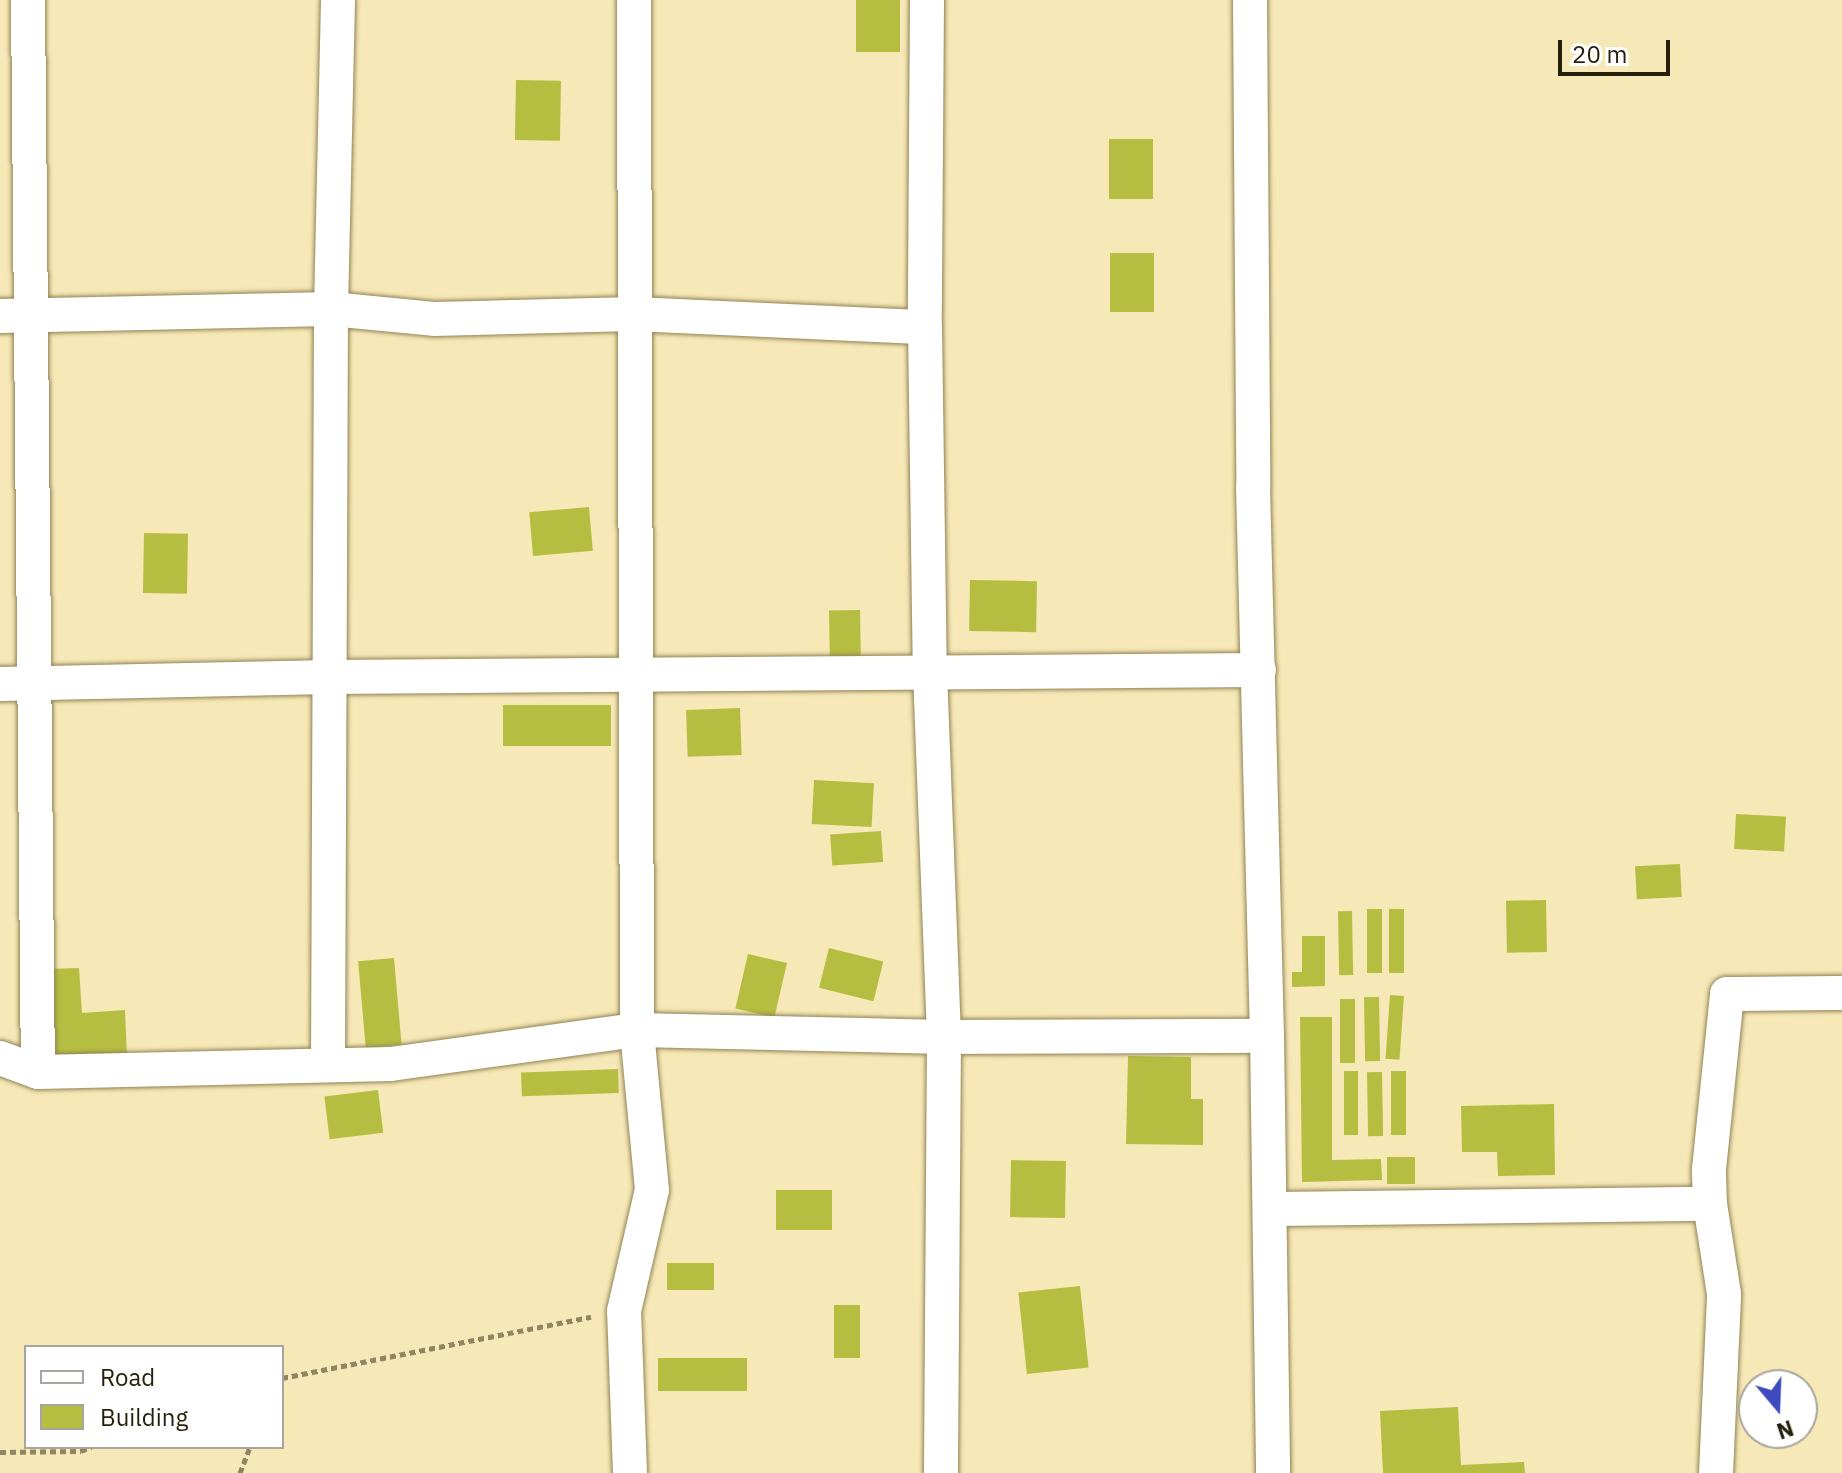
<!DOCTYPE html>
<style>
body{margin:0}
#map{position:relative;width:1842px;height:1473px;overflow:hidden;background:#f7e8b7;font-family:"IBM Plex Sans",sans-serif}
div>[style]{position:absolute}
.building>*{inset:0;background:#b6be41;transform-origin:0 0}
.path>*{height:5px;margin-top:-2.5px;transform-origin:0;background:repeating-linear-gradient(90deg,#8f8563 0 6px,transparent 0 10px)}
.roads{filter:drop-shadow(0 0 2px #918355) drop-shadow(0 0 2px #918355)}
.minor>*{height:34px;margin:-17px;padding:0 17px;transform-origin:17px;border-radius:17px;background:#fff}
span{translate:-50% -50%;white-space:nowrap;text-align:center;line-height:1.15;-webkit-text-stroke:6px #fff;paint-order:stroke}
.legend{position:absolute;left:24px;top:1345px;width:260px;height:104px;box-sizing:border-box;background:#fff;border:2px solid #a8a59e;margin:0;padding:10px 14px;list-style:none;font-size:24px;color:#251f0c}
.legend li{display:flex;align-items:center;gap:16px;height:40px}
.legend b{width:40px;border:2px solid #a8a59e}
.north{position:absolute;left:1738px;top:1369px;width:80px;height:80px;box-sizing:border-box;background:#fff;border:2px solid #a8a59e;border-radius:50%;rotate:161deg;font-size:22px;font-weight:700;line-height:32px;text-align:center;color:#251f0c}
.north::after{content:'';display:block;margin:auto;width:28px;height:36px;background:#3f4abe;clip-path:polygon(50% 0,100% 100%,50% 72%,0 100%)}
.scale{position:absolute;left:1558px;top:40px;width:112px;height:36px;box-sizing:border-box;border:4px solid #251f0c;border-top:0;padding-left:10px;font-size:24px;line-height:28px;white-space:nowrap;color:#251f0c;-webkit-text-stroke:6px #fff;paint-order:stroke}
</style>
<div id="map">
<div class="building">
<div style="left:856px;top:0;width:44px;height:52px"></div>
<div style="left:516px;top:80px;width:45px;height:60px;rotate:1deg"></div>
<div style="left:1153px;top:139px;width:60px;height:44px;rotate:90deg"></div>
<div style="left:1110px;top:253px;width:44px;height:59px"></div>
<div style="left:589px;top:507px;width:44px;height:60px;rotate:85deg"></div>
<div style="left:144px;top:533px;width:44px;height:60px;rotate:1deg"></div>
<div style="left:970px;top:580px;width:67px;height:51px;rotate:1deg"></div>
<div style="left:860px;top:610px;width:50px;height:31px;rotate:89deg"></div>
<div style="left:611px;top:705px;width:41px;height:108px;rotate:90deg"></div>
<div style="left:740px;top:708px;width:47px;height:54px;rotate:88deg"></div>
<div style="left:814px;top:780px;width:60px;height:44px;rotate:3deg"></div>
<div style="left:1736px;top:814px;width:50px;height:35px;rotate:3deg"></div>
<div style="left:881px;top:831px;width:31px;height:51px;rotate:86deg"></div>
<div style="left:1680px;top:864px;width:33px;height:45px;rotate:87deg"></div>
<div style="left:1546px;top:900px;width:52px;height:40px;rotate:89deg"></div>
<div style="left:1367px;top:909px;width:15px;height:64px"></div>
<div style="left:1404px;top:909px;width:64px;height:15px;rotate:90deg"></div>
<div style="left:1352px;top:911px;width:64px;height:14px;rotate:89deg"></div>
<div style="clip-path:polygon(1302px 936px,1325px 936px,1325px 986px,1292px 987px,1292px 972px,1302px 972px)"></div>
<div style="left:829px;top:948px;width:56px;height:41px;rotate:14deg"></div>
<div style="left:748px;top:954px;width:40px;height:56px;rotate:13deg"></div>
<div style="left:394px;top:958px;width:87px;height:36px;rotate:85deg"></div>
<div style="clip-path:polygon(79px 968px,82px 1013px,125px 1010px,127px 1056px,55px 1060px,50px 969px)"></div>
<div style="left:1390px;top:995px;width:14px;height:64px;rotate:4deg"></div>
<div style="left:1379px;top:997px;width:64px;height:15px;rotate:89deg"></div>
<div style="left:1355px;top:999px;width:64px;height:15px;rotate:90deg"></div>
<div style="clip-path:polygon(1300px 1017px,1332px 1017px,1332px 1160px,1381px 1159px,1382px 1180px,1302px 1182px)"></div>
<div style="clip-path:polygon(1128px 1056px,1191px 1057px,1191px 1099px,1203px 1099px,1203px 1145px,1126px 1144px)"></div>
<div style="left:618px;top:1069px;width:24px;height:97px;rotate:88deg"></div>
<div style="left:1344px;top:1071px;width:14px;height:64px"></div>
<div style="left:1406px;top:1071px;width:64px;height:15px;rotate:90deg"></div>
<div style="left:1382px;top:1072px;width:64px;height:15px;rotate:89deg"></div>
<div style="left:378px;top:1090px;width:43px;height:54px;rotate:83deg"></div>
<div style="clip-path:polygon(1554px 1104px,1555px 1175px,1498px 1176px,1497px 1152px,1462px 1152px,1461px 1106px)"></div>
<div style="left:1387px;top:1157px;width:28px;height:27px"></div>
<div style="left:1066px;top:1161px;width:57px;height:55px;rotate:91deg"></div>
<div style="left:776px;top:1190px;width:56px;height:40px"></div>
<div style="left:667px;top:1263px;width:47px;height:27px"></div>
<div style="left:1080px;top:1286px;width:82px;height:62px;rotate:84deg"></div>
<div style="left:834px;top:1305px;width:26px;height:53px"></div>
<div style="left:658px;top:1358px;width:89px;height:33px"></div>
<div style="clip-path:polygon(1458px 1407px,1461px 1465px,1524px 1462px,1525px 1473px,1383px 1473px,1380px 1411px)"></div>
</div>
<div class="path">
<div style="left:282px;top:1378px;width:315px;rotate:-11.2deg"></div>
<div style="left:0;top:1452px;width:81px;rotate:-0.7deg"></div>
<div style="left:81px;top:1451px;width:11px;rotate:-22deg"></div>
<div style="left:240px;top:1473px;width:28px;rotate:-69deg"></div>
</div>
<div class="roads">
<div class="minor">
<div style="left:28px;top:0;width:1072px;rotate:89.47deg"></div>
<div style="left:927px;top:0;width:327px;rotate:90.4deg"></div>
<div style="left:925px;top:327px;width:345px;rotate:89.2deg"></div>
<div style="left:930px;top:672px;width:365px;rotate:87.8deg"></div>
<div style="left:944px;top:1037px;width:323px;rotate:-0.2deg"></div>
<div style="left:1267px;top:1036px;width:437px;rotate:89.2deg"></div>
<div style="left:1250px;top:0;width:487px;rotate:89.6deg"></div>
<div style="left:1253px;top:487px;width:549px;rotate:88.54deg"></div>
<div style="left:0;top:316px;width:331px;rotate:-1.2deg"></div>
<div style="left:331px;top:309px;width:103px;rotate:5.5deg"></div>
<div style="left:434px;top:319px;width:200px;rotate:-1.4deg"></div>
<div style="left:634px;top:314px;width:291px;rotate:2.6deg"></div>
<div style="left:0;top:684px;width:329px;rotate:-1.2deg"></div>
<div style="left:329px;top:677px;width:930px;rotate:-0.43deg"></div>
<div style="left:0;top:1058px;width:40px;rotate:20.2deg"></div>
<div style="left:38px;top:1072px;width:353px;rotate:-1.3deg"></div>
<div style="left:391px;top:1064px;width:248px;rotate:-7.9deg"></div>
<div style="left:637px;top:1030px;width:307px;rotate:1.3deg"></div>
<div style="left:944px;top:1037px;width:436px;rotate:90.4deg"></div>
<div style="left:328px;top:1064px;width:755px;rotate:-89.77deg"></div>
<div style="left:331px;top:309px;width:309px;rotate:-88.7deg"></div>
<div style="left:1272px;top:1209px;width:438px;rotate:-0.7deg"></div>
<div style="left:630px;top:1473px;width:162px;rotate:-92.1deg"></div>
<div style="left:624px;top:1311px;width:124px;rotate:-77deg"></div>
<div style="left:652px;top:1190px;width:161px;rotate:-95.4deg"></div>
<div style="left:637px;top:1030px;width:1030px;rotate:-90.17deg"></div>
<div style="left:1716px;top:1473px;width:179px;rotate:-87.4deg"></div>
<div style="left:1724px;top:1294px;width:91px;rotate:-98.8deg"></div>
<div style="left:1710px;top:1204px;width:35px;rotate:-92deg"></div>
<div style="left:1709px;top:1169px;width:176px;rotate:-84.1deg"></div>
<div style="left:1727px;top:994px;width:115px;rotate:-0.5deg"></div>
</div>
</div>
<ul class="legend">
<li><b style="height:10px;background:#fff"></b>Road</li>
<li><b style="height:22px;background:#b6be41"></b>Building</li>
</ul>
<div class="north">N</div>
<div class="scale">20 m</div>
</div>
